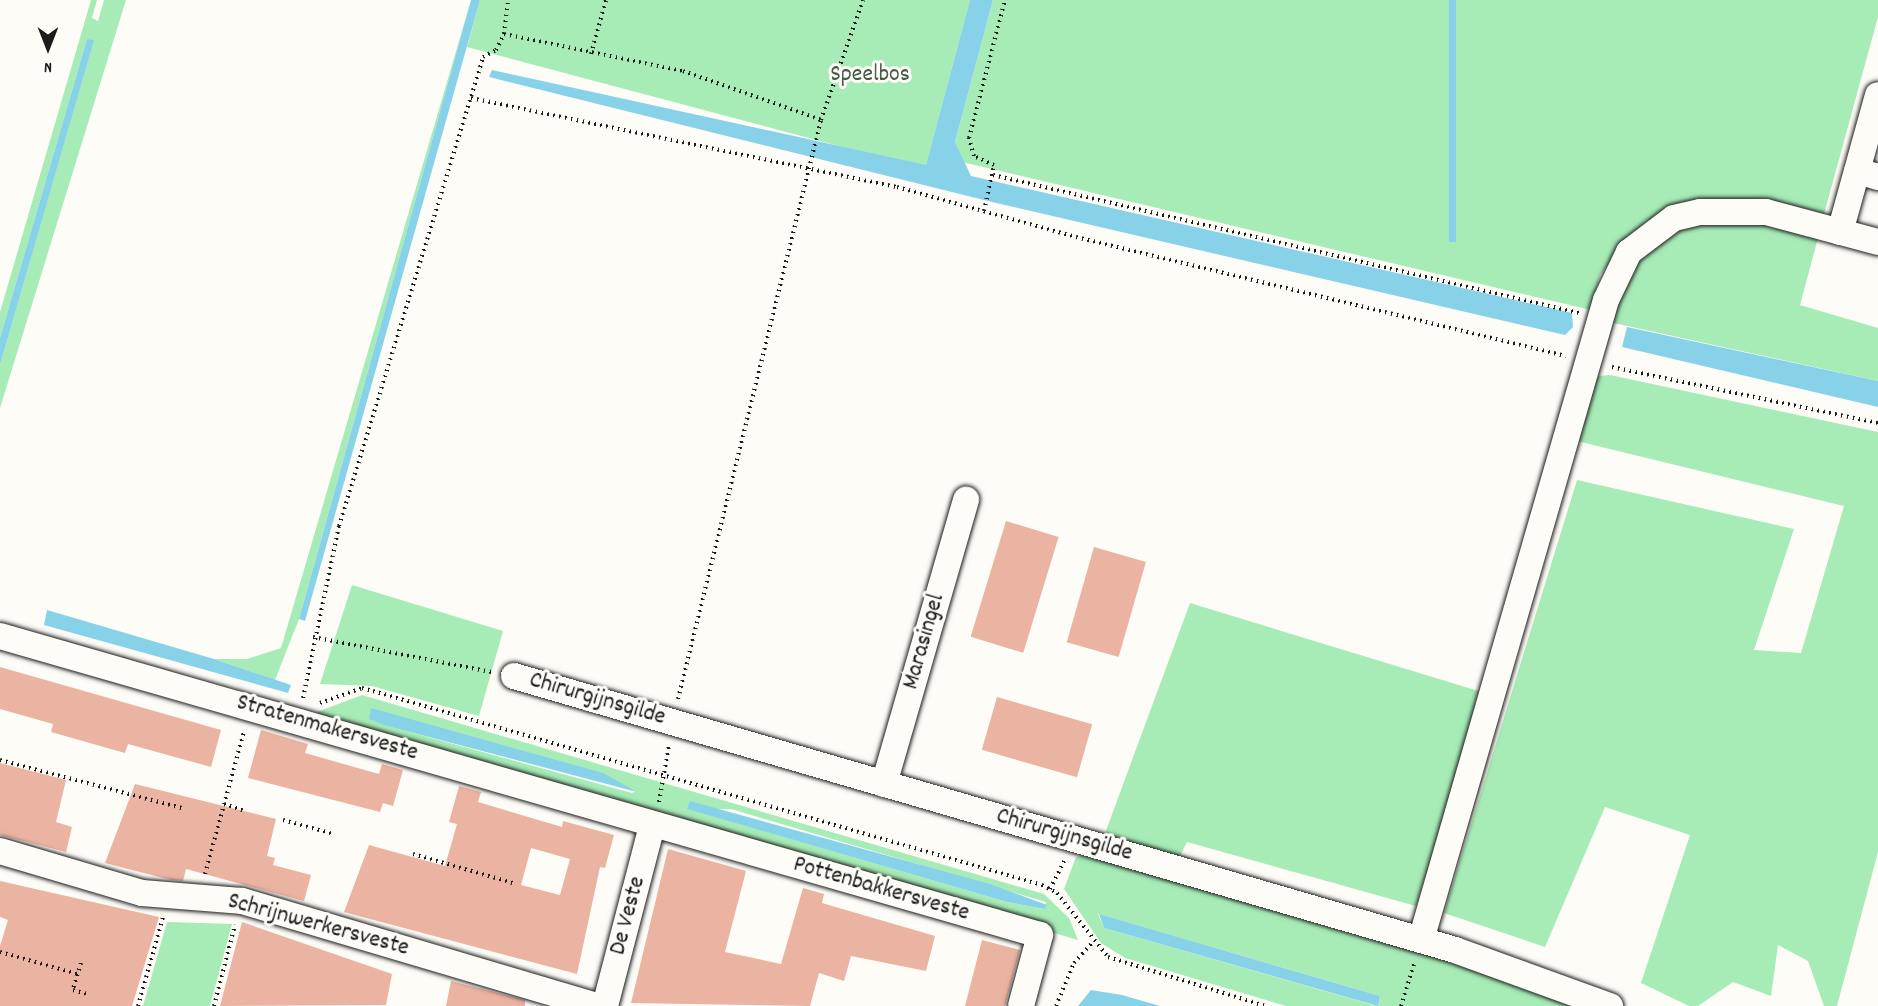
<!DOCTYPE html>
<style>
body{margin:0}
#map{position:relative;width:1878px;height:1006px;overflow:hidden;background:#fdfcf7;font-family:Dekko,sans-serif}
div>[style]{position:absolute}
.green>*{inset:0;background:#a7ecb7}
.water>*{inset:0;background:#88d2e9;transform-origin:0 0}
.building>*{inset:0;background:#ebb3a2;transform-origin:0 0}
.path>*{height:4px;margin-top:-2px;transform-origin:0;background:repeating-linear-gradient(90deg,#1c1c1c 0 1.5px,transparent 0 6px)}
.roads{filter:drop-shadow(0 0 2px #1c1c1c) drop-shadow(0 0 2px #1c1c1c)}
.minor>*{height:26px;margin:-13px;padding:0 13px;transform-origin:13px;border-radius:13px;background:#fdfcf7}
span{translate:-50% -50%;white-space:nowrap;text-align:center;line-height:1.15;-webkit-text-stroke:6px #fdfcf7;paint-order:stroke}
.park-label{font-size:24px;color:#465a4a}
.street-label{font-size:24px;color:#1c1c1c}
.north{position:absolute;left:18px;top:18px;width:60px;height:60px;-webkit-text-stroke:4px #fdfcf7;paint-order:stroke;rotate:180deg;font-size:16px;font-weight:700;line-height:24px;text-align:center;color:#1c1c1c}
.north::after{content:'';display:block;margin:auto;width:21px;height:27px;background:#1c1c1c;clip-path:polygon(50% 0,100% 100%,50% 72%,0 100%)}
</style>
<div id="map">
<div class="green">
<div style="clip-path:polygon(91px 0,97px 0,92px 18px,98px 21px,104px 0,126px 0,0 408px,0 365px,93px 41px,87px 39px,0 338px,0 312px)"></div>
<div style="clip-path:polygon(471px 0,299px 619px,275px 680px,214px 659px,247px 659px,281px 648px)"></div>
<div style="clip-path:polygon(480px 0,970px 0,925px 169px,467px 47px)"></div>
<div style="clip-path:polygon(993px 0,1878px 0,1878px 17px,1824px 214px,1750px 199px,1685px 203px,1645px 222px,1622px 246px,1600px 275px,1591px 310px,962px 162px,955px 142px)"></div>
<div style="clip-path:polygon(1758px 222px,1818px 238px,1800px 305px,1878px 328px,1878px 381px,1609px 322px,1642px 255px,1666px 233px,1692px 225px)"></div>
<div style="clip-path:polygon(1610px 375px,1878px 432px,1878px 852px,1837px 1006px,1824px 1006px,1808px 961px,1778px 945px,1771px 996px,1733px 982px,1698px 1006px,1689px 1006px,1641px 983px,1690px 835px,1605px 807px,1545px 947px,1444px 913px,1577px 480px,1794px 529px,1754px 650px,1801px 653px,1844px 506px,1573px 440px,1590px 377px)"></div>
<div style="clip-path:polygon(352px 585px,503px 631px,479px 716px,372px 686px,320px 684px)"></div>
<div style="clip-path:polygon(1190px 603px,1485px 693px,1416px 906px,1187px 842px,1179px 858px,1104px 836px)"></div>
<div style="clip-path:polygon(evenodd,362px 695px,1044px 894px,1069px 918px,1078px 940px,324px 721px,317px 712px,362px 695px,384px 725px,636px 791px,632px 793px,384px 725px,362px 695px,688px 809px,731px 809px,1046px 902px,1044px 909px,1007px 902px,688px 809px)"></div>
<div style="clip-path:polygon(1085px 855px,1538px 986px,1582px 1006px,1378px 1006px,1380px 996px,1098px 914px,1104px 928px,1377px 1006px,1286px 1006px,1125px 958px,1101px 943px,1064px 889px,1076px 857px)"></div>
<div style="clip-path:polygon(167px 922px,232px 924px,210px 1006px,143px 1006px)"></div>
</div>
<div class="water">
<div style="clip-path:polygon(471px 0,480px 0,305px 621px,299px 619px)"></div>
<div style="clip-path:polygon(970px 0,993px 0,955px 142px,971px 176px,1572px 313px,1573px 327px,1565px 335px,992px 202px,489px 77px,492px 70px,926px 165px)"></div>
<div style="left:1449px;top:0;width:7px;height:242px"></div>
<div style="clip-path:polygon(87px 39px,94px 40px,0 365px,0 338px)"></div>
<div style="clip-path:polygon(1627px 327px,1878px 381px,1878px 407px,1622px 347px)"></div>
<div style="clip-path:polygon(47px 610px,214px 659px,291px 685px,288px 693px,44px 625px)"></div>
<div style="clip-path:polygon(371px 708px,603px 773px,637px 792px,384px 725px,369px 719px)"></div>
<div style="clip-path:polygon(690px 801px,990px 884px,1047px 905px,1044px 909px,1007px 902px,687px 809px)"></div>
<div style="clip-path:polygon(1099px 914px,1380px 996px,1378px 1006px,1104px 928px)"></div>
<div style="clip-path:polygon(1091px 990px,1122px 995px,1160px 1006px,1078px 1006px)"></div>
</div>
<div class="building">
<div style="left:1006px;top:521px;width:55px;height:121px;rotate:17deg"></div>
<div style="left:1094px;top:547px;width:54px;height:99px;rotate:16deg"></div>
<div style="clip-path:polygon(0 667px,221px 730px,211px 767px,128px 744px,125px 753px,51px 732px,53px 724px,0 709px)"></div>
<div style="left:997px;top:697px;width:99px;height:55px;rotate:16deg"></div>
<div style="clip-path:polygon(261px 730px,308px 744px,305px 753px,379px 774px,382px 764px,403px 770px,393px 806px,383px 803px,380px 812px,248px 778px)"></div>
<div style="clip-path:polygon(0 763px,66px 780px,56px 822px,72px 827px,66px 852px,0 835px)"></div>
<div style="clip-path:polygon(135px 784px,276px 819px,267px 856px,275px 858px,273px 865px,311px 875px,304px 901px,186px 869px,183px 881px,171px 880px,105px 863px)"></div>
<div style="clip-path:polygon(evenodd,459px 786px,481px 792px,478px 802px,562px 827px,563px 821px,614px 835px,605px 868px,600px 867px,577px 974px,344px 912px,369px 845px,445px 866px,457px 824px,449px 822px,459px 786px,531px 848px,570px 859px,560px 895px,521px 885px,531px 848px)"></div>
<div style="clip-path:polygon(668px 849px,746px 871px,725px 952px,781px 964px,803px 888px,824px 894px,822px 903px,935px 936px,926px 971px,851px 956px,844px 981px,819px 973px,810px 1006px,631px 1003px)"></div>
<div style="clip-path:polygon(0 881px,159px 917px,132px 1006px,0 1006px,0 946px,8px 920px,0 917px)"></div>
<div style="clip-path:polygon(242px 922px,392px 974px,386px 1005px,220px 1006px)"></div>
<div style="clip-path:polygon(982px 940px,1020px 950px,1005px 1006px,965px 1006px)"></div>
<div style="clip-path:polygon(451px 981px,525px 1000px,525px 1006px,446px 1006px)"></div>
</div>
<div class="path">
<div style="left:504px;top:34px;width:183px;rotate:11.7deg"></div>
<div style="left:683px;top:71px;width:146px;rotate:19.5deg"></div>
<div style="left:591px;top:54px;width:56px;rotate:-74.5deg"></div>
<div style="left:471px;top:98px;width:435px;rotate:11.8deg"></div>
<div style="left:897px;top:187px;width:186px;rotate:15.6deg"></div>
<div style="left:1076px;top:237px;width:504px;rotate:13.65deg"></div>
<div style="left:993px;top:175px;width:602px;rotate:13.25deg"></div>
<div style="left:984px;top:211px;width:47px;rotate:-77.7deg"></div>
<div style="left:994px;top:165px;width:22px;rotate:-156deg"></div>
<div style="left:974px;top:156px;width:19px;rotate:-106deg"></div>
<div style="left:969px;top:138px;width:143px;rotate:-75.4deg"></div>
<div style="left:1612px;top:367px;width:272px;rotate:11.9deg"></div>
<div style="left:313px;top:637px;width:182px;rotate:11.1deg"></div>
<div style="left:303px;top:698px;width:176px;rotate:-78.2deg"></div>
<div style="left:339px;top:526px;width:491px;rotate:-72.9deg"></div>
<div style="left:483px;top:57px;width:15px;rotate:-28deg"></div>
<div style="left:496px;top:50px;width:18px;rotate:-63deg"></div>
<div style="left:504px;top:34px;width:34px;rotate:-83deg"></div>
<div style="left:678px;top:699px;width:596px;rotate:-76.13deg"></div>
<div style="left:821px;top:120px;width:127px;rotate:-70.7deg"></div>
<div style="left:320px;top:703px;width:45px;rotate:-19.7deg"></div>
<div style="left:362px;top:688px;width:11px;rotate:15deg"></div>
<div style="left:373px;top:691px;width:697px;rotate:16.17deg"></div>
<div style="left:1042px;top:885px;width:17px;rotate:28deg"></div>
<div style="left:1057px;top:893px;width:82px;rotate:51.4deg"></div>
<div style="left:1108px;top:957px;width:164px;rotate:17.3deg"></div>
<div style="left:0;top:760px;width:191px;rotate:14.8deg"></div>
<div style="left:659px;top:802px;width:58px;rotate:-80deg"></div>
<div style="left:224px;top:804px;width:22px;rotate:18deg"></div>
<div style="left:283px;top:820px;width:53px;rotate:15.4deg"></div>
<div style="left:413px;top:854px;width:104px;rotate:16.2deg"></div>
<div style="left:205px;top:874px;width:148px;rotate:-74.7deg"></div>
<div style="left:1050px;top:889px;width:33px;rotate:-63deg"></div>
<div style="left:0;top:952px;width:81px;rotate:15.8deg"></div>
<div style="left:81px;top:963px;width:28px;rotate:107deg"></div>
<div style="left:73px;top:990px;width:15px;rotate:16deg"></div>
<div style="left:138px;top:1006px;width:92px;rotate:-74.3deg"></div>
<div style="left:214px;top:1006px;width:84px;rotate:-75.5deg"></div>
<div style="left:1056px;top:1006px;width:47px;rotate:-67.3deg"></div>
<div style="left:1074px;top:963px;width:27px;rotate:-48deg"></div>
<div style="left:1401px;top:1006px;width:44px;rotate:-72.8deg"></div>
</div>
<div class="roads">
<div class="minor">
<div style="left:1857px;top:171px;width:22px;rotate:16deg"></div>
<div style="left:1840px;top:232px;width:142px;rotate:-74.5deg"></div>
<div style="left:0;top:636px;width:1082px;rotate:16.04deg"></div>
<div style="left:1040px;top:935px;width:73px;rotate:105deg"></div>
<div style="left:514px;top:676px;width:980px;rotate:16.23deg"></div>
<div style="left:1455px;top:950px;width:165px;rotate:19.9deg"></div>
<div style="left:884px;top:784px;width:296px;rotate:-73.9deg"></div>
<div style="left:0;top:851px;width:148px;rotate:16.5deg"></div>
<div style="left:142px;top:893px;width:100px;rotate:4.6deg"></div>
<div style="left:242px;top:901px;width:370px;rotate:16.5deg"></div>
<div style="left:1421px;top:940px;width:666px;rotate:-73.88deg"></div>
<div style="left:1606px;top:300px;width:53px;rotate:-64.4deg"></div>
<div style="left:1629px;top:252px;width:56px;rotate:-37.1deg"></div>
<div style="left:1674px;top:218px;width:27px;rotate:-13deg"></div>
<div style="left:1700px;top:212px;width:66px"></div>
<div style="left:1766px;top:212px;width:116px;rotate:15deg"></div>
<div style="left:605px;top:1006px;width:186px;rotate:-75.4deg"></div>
</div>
</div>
<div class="park-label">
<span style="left:870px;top:76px">Speelbos</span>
</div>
<div class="street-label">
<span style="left:925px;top:642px;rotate:-74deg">Marasingel</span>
<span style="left:597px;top:700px;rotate:16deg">Chirurgijnsgilde</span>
<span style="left:327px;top:729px;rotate:16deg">Stratenmakersveste</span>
<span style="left:1064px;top:836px;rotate:16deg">Chirurgijnsgilde</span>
<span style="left:881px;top:890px;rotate:16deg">Pottenbakkersveste</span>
<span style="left:629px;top:916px;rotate:-75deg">De Veste</span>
<span style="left:318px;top:926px;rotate:15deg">Schrijnwerkersveste</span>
</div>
<div class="north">N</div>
</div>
